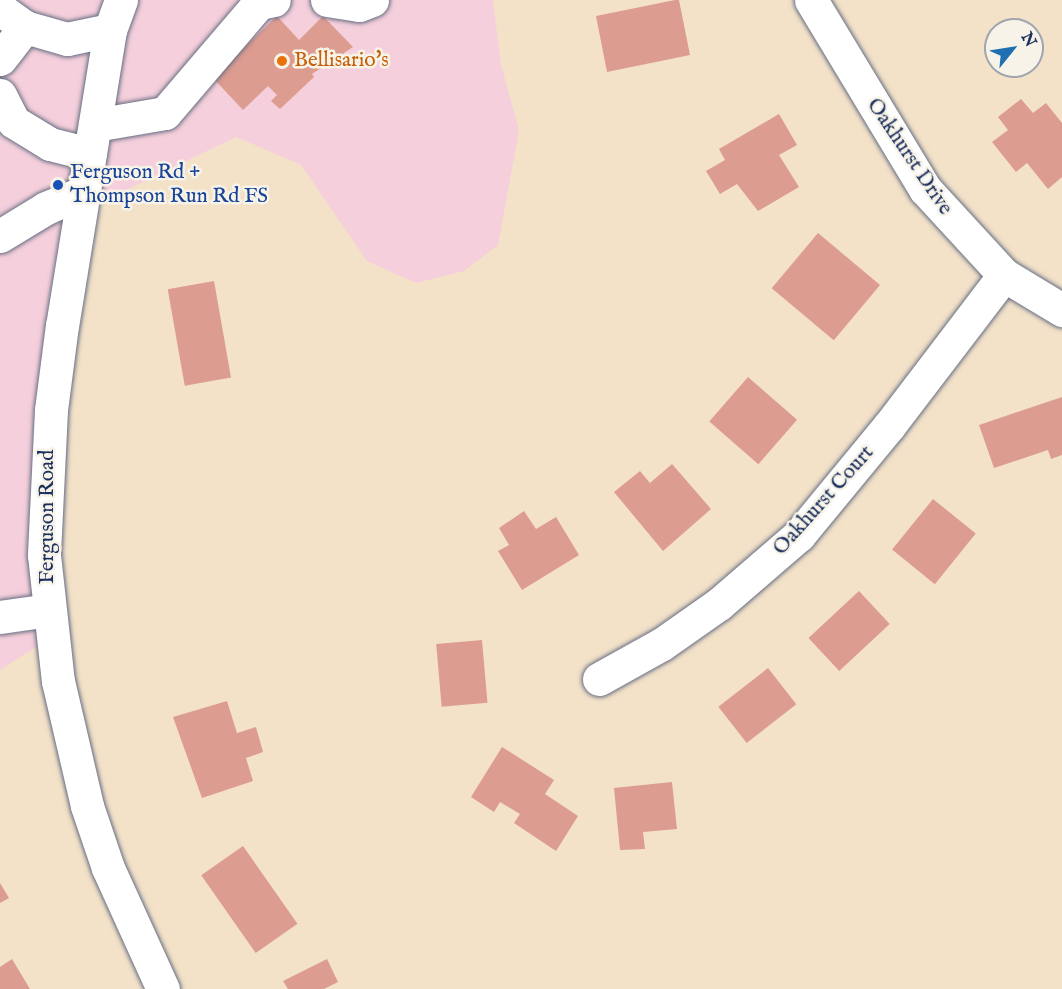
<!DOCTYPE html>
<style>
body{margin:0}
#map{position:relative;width:1062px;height:989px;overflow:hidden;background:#f3e2c8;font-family:"IM FELL English",serif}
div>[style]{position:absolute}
.built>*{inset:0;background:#f5cfdb}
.building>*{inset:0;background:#dd9c90;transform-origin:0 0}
.roads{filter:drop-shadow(0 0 2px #676e83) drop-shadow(0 0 2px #676e83)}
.minor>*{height:33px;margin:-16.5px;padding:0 16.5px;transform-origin:16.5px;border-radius:16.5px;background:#fff}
.dots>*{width:16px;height:16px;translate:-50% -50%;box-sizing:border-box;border:3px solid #f7f3e8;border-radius:50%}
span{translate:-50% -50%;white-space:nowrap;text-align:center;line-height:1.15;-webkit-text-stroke:5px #f7f3e8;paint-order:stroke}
.food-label{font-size:21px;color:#c56008}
.left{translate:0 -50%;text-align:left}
.street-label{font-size:21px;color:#1b2f5e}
.transit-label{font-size:21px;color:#164399}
.north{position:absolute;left:984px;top:18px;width:60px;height:60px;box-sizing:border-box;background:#f7f3e8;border:2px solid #9fa5b1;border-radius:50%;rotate:60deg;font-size:16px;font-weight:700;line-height:24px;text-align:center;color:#1b2f5e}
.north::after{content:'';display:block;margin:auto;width:21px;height:27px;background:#1f6fb2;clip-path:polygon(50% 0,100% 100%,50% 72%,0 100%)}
</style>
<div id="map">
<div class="built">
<div style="clip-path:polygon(0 0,493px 0,501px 65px,519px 130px,498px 245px,464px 271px,416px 283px,367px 261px,301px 165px,236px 137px,81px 212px,62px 325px,52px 637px,0 670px)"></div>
</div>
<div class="building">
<div style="clip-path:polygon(675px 0,679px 0,690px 55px,607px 72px,596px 16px)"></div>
<div style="clip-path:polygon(277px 16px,299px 40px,323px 16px,353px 47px,312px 74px,314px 77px,280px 109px,271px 101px,277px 95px,268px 86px,243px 110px,213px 78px)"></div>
<div style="clip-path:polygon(1021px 99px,1033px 113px,1046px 103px,1062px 123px,1062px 177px,1048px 189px,1027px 163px,1016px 172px,992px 142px,1008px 130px,998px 117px)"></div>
<div style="clip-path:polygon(779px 114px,797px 145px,779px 155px,799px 187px,758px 211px,737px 184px,720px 194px,706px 171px,725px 160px,719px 149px)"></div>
<div style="left:818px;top:233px;width:81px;height:72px;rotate:40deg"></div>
<div style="left:214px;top:281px;width:98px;height:47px;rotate:80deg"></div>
<div style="left:748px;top:377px;width:65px;height:59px;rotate:41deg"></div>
<div style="clip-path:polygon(1062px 397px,1062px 455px,1051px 459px,1048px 450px,994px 468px,979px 425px)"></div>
<div style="clip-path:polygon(672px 464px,711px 509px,663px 551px,614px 492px,640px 471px,650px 483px)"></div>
<div style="left:933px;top:499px;width:55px;height:65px;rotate:39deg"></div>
<div style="clip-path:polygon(524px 511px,536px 529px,556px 517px,579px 555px,522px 590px,498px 551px,509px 545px,499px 528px)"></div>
<div style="left:859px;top:591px;width:45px;height:69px;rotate:47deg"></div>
<div style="left:482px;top:640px;width:63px;height:46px;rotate:85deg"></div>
<div style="left:768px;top:668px;width:46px;height:63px;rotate:52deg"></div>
<div style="clip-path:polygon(227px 701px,237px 733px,256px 727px,263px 752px,246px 758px,253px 781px,202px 798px,173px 717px)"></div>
<div style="clip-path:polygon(502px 747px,554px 780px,545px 794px,578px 816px,556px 851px,514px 823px,520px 814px,500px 802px,494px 812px,471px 797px)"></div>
<div style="clip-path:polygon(672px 782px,677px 829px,643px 832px,645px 849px,620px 850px,614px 788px)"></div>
<div style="left:243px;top:846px;width:95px;height:51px;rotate:55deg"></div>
<div style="clip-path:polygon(0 883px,9px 898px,0 903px)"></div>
<div style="clip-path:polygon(12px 959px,30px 989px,0 989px,0 967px)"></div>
<div style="clip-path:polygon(327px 959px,338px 982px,324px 989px,288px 989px,283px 981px)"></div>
</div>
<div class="roads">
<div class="minor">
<div style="left:121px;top:0;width:32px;rotate:110deg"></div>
<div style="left:110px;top:30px;width:299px;rotate:99.2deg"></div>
<div style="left:62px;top:325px;width:86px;rotate:97.4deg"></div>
<div style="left:51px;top:410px;width:145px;rotate:92.8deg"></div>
<div style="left:44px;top:555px;width:127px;rotate:83.7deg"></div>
<div style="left:58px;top:681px;width:128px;rotate:76.9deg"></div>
<div style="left:87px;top:806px;width:65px;rotate:71.3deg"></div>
<div style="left:108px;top:868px;width:133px;rotate:65.6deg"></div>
<div style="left:327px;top:0;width:32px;rotate:9deg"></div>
<div style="left:359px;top:5px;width:14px;rotate:-21deg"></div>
<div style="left:811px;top:0;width:221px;rotate:58.9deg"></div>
<div style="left:925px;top:189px;width:117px;rotate:47.4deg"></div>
<div style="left:1004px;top:275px;width:68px;rotate:31.1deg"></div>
<div style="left:0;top:9px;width:31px;rotate:36deg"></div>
<div style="left:25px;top:27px;width:44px;rotate:15.9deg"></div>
<div style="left:67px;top:39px;width:44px;rotate:-11.8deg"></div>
<div style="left:0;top:59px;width:41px;rotate:-52deg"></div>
<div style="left:0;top:95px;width:30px;rotate:63deg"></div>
<div style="left:14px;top:122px;width:42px;rotate:31.4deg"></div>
<div style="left:50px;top:144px;width:41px;rotate:14deg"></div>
<div style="left:95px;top:125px;width:71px;rotate:-9.7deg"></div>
<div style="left:165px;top:113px;width:145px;rotate:-49.5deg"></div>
<div style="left:259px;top:3px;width:15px;rotate:-11deg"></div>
<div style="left:0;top:236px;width:54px;rotate:-31.3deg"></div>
<div style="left:46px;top:208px;width:41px;rotate:-22.8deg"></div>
<div style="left:0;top:617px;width:49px;rotate:-8.1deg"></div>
<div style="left:599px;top:679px;width:72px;rotate:-29.1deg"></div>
<div style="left:662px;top:644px;width:70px;rotate:-35.1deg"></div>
<div style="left:719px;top:604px;width:106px;rotate:-40.8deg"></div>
<div style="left:799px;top:535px;width:141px;rotate:-50.5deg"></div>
<div style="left:889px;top:426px;width:190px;rotate:-52.7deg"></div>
</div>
</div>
<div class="dots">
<div style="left:282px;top:61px;background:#e8710a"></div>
<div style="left:58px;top:185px;background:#1a4fb4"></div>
</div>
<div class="food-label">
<span class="left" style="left:294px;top:61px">Bellisario's</span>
</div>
<div class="street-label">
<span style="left:909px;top:157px;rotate:56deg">Oakhurst Drive</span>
<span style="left:824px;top:501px;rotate:-48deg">Oakhurst Court</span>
<span style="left:48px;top:517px;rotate:-90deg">Ferguson Road</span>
</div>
<div class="transit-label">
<span class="left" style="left:70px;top:185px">Ferguson Rd +<br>Thompson Run Rd FS</span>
</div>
<div class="north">N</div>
</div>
